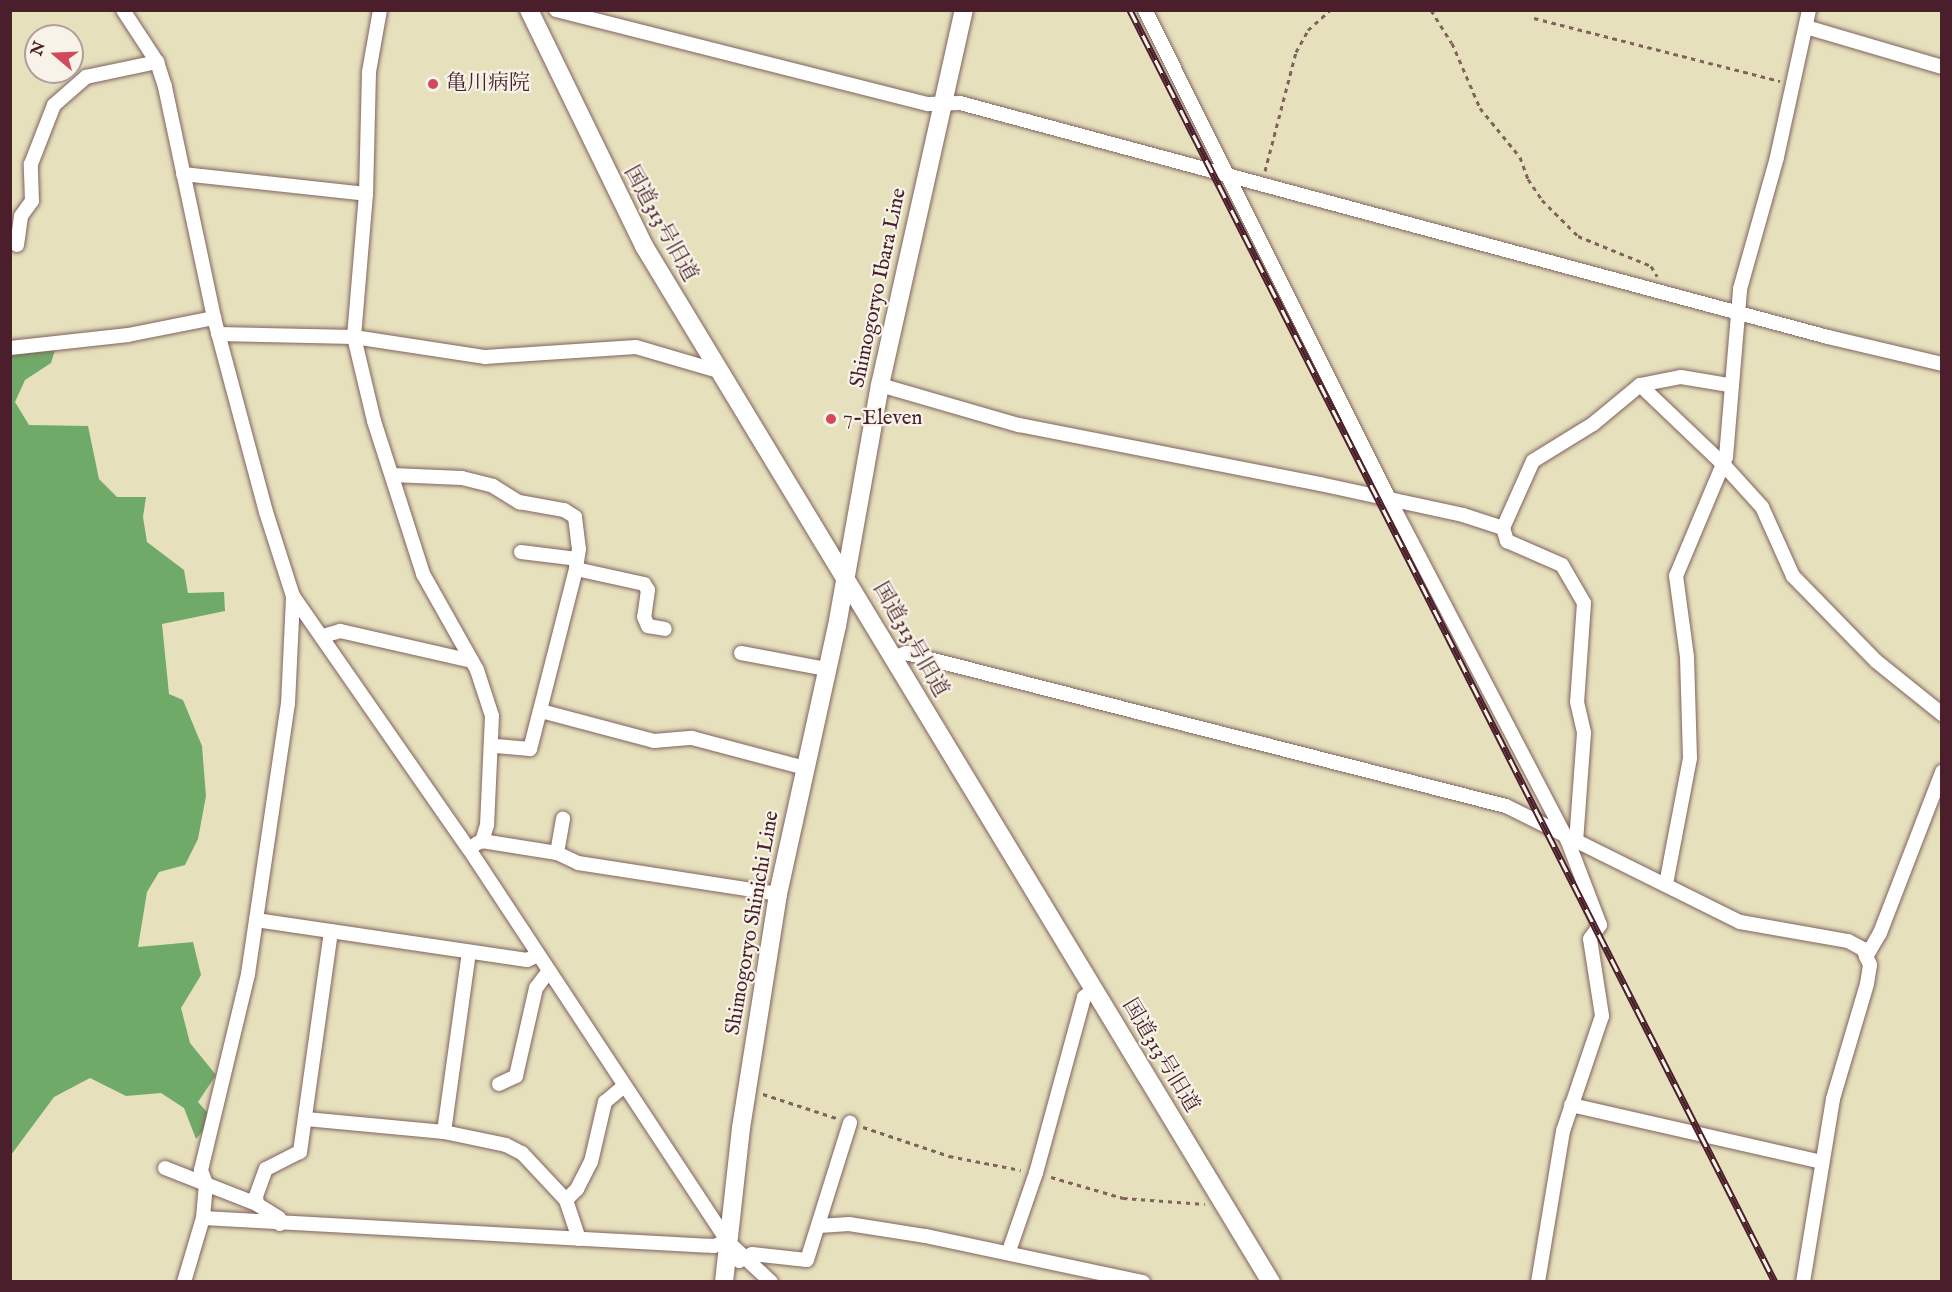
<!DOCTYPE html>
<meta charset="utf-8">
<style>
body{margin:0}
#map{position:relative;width:1952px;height:1292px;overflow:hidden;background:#e6e0bd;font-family:"IM FELL English","Noto Serif JP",serif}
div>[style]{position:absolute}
.forest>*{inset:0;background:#70aa69}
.path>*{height:3px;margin-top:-1.5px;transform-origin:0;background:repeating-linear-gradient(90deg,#81635e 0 4.5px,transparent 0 9px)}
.roads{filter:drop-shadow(0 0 2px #81635e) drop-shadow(0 0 2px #81635e)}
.street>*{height:14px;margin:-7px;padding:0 7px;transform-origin:7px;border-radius:7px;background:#fff}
.secondary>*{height:18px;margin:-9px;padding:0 9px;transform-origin:9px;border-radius:9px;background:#fff}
.rail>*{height:7px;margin-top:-3.5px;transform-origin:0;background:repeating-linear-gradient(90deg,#f7f3e8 0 14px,#4a1f2b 0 28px);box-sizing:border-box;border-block:2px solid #4a1f2b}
.dots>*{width:16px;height:16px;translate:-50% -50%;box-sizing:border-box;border:3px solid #f7f3e8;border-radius:50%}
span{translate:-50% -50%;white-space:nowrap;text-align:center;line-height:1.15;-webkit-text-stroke:4.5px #f7f3e8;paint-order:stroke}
.poi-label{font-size:21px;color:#4a1f2b}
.left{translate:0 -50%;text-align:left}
.street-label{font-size:21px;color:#4a1f2b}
.frame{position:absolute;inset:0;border:12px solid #4a1f2b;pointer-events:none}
.north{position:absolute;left:24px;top:24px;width:60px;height:60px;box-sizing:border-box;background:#f7f3e8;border:2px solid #b29e9c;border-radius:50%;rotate:289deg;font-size:16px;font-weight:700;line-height:24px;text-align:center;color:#4a1f2b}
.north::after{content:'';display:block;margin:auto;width:21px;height:27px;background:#d1495b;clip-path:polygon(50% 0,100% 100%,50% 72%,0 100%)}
</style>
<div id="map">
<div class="forest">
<div style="clip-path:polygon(55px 350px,51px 363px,25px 380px,15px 402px,29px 425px,88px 426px,99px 479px,117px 497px,146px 497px,143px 517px,147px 542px,184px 570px,188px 593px,224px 592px,225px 611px,162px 624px,169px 694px,183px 700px,202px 746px,206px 796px,198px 839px,185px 865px,159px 872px,147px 892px,138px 947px,193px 942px,201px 975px,181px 1008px,190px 1043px,216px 1075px,198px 1102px,213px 1119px,196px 1139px,184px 1108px,161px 1093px,126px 1096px,90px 1078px,54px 1097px,11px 1155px,11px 351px)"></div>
</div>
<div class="path">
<div style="left:1431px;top:10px;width:39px;rotate:58deg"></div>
<div style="left:1452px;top:43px;width:71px;rotate:66.7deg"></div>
<div style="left:1480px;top:108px;width:63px;rotate:50.8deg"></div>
<div style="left:1520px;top:157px;width:23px;rotate:70deg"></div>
<div style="left:1528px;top:179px;width:25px;rotate:56deg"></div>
<div style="left:1542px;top:200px;width:51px;rotate:45deg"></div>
<div style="left:1578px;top:236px;width:79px;rotate:22.3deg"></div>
<div style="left:1651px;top:266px;width:12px;rotate:59deg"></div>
<div style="left:1534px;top:18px;width:254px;rotate:14.4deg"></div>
<div style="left:1265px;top:171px;width:123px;rotate:-75.4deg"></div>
<div style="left:1296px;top:52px;width:25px;rotate:-61deg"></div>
<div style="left:1308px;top:30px;width:30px;rotate:-42deg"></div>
<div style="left:763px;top:1094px;width:77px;rotate:18.2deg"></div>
<div style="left:863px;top:1127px;width:91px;rotate:18.6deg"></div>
<div style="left:949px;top:1156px;width:73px;rotate:11deg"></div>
<div style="left:1051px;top:1177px;width:75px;rotate:16.3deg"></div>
<div style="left:1123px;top:1198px;width:82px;rotate:4.2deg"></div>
</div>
<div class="roads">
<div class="street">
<div style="left:123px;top:10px;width:62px;rotate:56.8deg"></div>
<div style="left:157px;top:62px;width:26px;rotate:72deg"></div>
<div style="left:165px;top:87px;width:236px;rotate:78deg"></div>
<div style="left:214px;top:318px;width:201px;rotate:75deg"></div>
<div style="left:266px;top:512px;width:88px;rotate:72.2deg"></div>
<div style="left:293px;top:596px;width:308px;rotate:55.2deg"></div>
<div style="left:469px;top:849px;width:469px;rotate:56.6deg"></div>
<div style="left:727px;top:1241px;width:60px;rotate:43deg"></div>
<div style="left:380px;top:10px;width:63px;rotate:100.1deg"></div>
<div style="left:369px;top:72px;width:122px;rotate:91.4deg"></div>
<div style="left:366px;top:194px;width:144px;rotate:94.8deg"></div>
<div style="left:354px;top:337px;width:86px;rotate:76.6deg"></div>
<div style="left:374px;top:421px;width:161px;rotate:72.2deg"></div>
<div style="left:423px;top:574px;width:110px;rotate:60.6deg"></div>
<div style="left:477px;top:670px;width:48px;rotate:71.9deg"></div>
<div style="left:492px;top:716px;width:109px;rotate:92.6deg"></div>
<div style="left:487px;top:825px;width:17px;rotate:107deg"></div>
<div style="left:556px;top:10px;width:384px;rotate:14.2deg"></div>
<div style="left:928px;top:104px;width:32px;rotate:-2deg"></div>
<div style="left:960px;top:103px;width:899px;rotate:15.09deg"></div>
<div style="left:1828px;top:337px;width:117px;rotate:13.3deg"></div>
<div style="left:1145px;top:10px;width:546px;rotate:63.48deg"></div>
<div style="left:1389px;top:499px;width:384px;rotate:62.4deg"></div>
<div style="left:1567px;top:839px;width:92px;rotate:69deg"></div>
<div style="left:1600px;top:925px;width:17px;rotate:126deg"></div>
<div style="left:1590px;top:939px;width:78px;rotate:81.1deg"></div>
<div style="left:1602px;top:1016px;width:121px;rotate:108.7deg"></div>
<div style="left:1563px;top:1131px;width:153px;rotate:99.4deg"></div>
<div style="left:1806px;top:27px;width:142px;rotate:16.4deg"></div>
<div style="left:183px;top:174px;width:184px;rotate:6.2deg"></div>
<div style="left:17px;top:245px;width:29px;rotate:-82deg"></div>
<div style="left:21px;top:216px;width:19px;rotate:-54deg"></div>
<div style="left:32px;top:201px;width:37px;rotate:-92deg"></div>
<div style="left:31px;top:164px;width:63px;rotate:-68.7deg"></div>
<div style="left:54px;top:105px;width:43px;rotate:-41.2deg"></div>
<div style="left:86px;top:77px;width:73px;rotate:-11.9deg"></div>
<div style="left:218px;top:334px;width:136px;rotate:1.3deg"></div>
<div style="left:354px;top:337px;width:133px;rotate:8.7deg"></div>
<div style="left:485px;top:357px;width:151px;rotate:-3.8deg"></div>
<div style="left:636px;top:347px;width:85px;rotate:16.3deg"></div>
<div style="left:10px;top:348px;width:119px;rotate:-6.3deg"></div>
<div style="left:128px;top:335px;width:88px;rotate:-11.2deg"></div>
<div style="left:880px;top:385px;width:145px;rotate:16.1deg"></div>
<div style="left:1019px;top:425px;width:307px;rotate:11.1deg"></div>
<div style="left:1320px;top:484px;width:146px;rotate:12.2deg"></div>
<div style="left:1463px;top:515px;width:42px;rotate:18deg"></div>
<div style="left:1503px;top:528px;width:73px;rotate:-65.9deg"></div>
<div style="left:1533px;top:461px;width:70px;rotate:-31.7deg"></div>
<div style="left:1593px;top:424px;width:61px;rotate:-39.7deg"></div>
<div style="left:1640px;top:385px;width:42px;rotate:-11deg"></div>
<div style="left:1681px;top:377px;width:49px;rotate:9.5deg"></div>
<div style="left:1640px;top:385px;width:115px;rotate:43.6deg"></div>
<div style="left:1723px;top:464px;width:58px;rotate:47.8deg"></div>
<div style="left:1762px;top:507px;width:76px;rotate:65.8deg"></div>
<div style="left:1793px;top:576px;width:119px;rotate:45.7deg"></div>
<div style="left:1876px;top:661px;width:85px;rotate:38.8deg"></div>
<div style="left:392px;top:475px;width:70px;rotate:2.5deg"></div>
<div style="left:462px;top:478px;width:32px;rotate:14deg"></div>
<div style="left:493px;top:486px;width:31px;rotate:32deg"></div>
<div style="left:519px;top:502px;width:46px;rotate:10.1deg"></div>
<div style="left:564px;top:510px;width:13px;rotate:32deg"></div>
<div style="left:575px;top:517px;width:32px;rotate:83deg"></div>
<div style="left:579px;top:549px;width:20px;rotate:99deg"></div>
<div style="left:576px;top:569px;width:186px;rotate:104.3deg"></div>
<div style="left:530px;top:749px;width:37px;rotate:-175deg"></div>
<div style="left:1503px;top:528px;width:14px;rotate:73deg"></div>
<div style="left:1507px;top:541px;width:60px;rotate:23.6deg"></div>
<div style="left:1562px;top:565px;width:44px;rotate:59.9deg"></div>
<div style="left:1584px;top:603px;width:99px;rotate:94deg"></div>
<div style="left:1577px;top:702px;width:32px;rotate:77deg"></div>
<div style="left:1584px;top:733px;width:110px;rotate:94.2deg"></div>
<div style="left:521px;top:552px;width:56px;rotate:7.1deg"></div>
<div style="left:576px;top:569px;width:70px;rotate:12.4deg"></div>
<div style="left:644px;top:584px;width:7px;rotate:56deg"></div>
<div style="left:648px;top:590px;width:27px;rotate:98deg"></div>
<div style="left:644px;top:617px;width:10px;rotate:66deg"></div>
<div style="left:648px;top:626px;width:17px;rotate:10deg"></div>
<div style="left:323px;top:636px;width:18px;rotate:-16deg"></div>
<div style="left:340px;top:631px;width:135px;rotate:12.8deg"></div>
<div style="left:741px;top:653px;width:86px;rotate:10.7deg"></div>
<div style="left:893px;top:658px;width:14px;rotate:-21deg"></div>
<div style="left:906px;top:653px;width:619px;rotate:14.31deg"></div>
<div style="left:1506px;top:806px;width:261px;rotate:26.4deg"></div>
<div style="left:1740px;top:922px;width:110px;rotate:10deg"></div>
<div style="left:1848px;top:941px;width:17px;rotate:28deg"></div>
<div style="left:1863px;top:949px;width:17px;rotate:66deg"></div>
<div style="left:1870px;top:965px;width:19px;rotate:99deg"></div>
<div style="left:1867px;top:984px;width:120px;rotate:106.5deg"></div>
<div style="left:1833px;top:1099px;width:185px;rotate:99.3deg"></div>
<div style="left:541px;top:711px;width:117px;rotate:14.9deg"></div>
<div style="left:654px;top:741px;width:38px;rotate:-5deg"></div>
<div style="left:692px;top:738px;width:117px;rotate:14.9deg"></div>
<div style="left:476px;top:844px;width:7px;rotate:-27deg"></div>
<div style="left:482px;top:841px;width:76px;rotate:9.1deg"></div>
<div style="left:557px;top:853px;width:23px;rotate:25deg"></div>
<div style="left:578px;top:863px;width:202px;rotate:8.8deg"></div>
<div style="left:557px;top:853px;width:35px;rotate:-80deg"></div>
<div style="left:1666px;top:884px;width:128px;rotate:-79.2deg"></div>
<div style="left:1690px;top:758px;width:101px;rotate:-91.7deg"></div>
<div style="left:1687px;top:657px;width:82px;rotate:-97.7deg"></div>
<div style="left:1676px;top:576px;width:129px;rotate:-67.2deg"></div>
<div style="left:1726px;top:457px;width:169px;rotate:-85.2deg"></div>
<div style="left:1740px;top:289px;width:137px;rotate:-74.3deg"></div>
<div style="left:1777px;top:157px;width:150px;rotate:-77.7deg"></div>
<div style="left:256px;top:920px;width:274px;rotate:8.4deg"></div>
<div style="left:527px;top:960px;width:12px;rotate:-24deg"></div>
<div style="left:1866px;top:957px;width:28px;rotate:-60deg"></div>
<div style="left:1880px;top:933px;width:173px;rotate:-68.9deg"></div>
<div style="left:499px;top:1084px;width:19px;rotate:-25deg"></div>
<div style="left:516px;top:1076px;width:90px;rotate:-77.2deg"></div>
<div style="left:536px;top:988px;width:21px;rotate:-53deg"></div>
<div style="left:1571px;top:1105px;width:256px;rotate:12.8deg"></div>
<div style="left:306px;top:1119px;width:139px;rotate:5.4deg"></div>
<div style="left:444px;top:1132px;width:63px;rotate:11.8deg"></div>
<div style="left:506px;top:1145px;width:18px;rotate:27deg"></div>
<div style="left:522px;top:1153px;width:64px;rotate:46.9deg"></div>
<div style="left:566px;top:1200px;width:41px;rotate:71.6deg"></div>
<div style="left:444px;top:1132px;width:182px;rotate:-82.1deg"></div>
<div style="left:165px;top:1168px;width:99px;rotate:21.4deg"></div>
<div style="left:566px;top:1200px;width:16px;rotate:-45deg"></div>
<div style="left:577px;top:1189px;width:30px;rotate:-63deg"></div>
<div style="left:591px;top:1162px;width:62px;rotate:-76.9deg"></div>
<div style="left:605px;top:1102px;width:25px;rotate:-40deg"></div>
<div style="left:203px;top:1218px;width:512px;rotate:3.14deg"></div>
<div style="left:714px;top:1246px;width:14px;rotate:-21deg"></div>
<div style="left:280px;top:1224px;width:6px;rotate:-99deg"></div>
<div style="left:279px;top:1218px;width:26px;rotate:-148deg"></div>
<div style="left:257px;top:1204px;width:8px;rotate:-97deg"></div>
<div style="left:256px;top:1196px;width:29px;rotate:-70deg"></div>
<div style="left:266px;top:1169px;width:38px;rotate:-27deg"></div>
<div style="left:300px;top:1152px;width:223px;rotate:-82deg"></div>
<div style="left:819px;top:1226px;width:30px;rotate:-4deg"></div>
<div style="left:849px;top:1224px;width:78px;rotate:8.9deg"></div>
<div style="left:926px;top:1236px;width:222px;rotate:12deg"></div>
<div style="left:1009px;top:1251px;width:83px;rotate:-70.9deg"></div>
<div style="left:1036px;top:1173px;width:182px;rotate:-74.7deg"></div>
<div style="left:1084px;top:997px;width:11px;rotate:-38deg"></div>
<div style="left:739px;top:1261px;width:15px;rotate:-28deg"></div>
<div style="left:752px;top:1254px;width:55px;rotate:6.2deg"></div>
<div style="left:807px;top:1260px;width:144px;rotate:-72.6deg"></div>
<div style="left:184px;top:1282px;width:67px;rotate:-73.5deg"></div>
<div style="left:203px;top:1218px;width:34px;rotate:-85deg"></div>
<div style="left:206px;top:1184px;width:15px;rotate:-110deg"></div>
<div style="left:201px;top:1170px;width:202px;rotate:-76.5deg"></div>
<div style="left:248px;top:974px;width:273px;rotate:-81.6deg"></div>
<div style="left:288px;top:704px;width:108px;rotate:-87.3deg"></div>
</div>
<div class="secondary">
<div style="left:529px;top:10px;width:263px;rotate:64deg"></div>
<div style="left:644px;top:246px;width:1211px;rotate:58.82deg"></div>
<div style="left:724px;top:1282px;width:155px;rotate:-83.7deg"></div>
<div style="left:741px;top:1128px;width:237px;rotate:-81deg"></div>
<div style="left:778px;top:894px;width:274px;rotate:-77.6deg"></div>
<div style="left:837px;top:626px;width:245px;rotate:-79.9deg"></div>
<div style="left:880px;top:385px;width:384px;rotate:-77.4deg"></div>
</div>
</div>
<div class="rail">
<div style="left:1130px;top:10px;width:1426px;rotate:63.11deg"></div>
</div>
<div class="dots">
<div style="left:433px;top:84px;background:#d1495b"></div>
<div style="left:831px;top:419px;background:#d1495b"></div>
</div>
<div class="poi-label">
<span class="left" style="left:446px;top:84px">亀川病院</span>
<span class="left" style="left:843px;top:419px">7-Eleven</span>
</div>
<div class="street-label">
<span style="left:660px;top:224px;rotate:61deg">国道313号旧道</span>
<span style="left:879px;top:288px;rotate:-78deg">Shimogoryo Ibara Line</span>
<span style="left:910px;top:640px;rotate:60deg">国道313号旧道</span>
<span style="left:753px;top:923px;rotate:-80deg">Shimogoryo Shinichi Line</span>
<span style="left:1160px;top:1056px;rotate:59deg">国道313号旧道</span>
</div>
<div class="frame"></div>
<div class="north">N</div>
</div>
